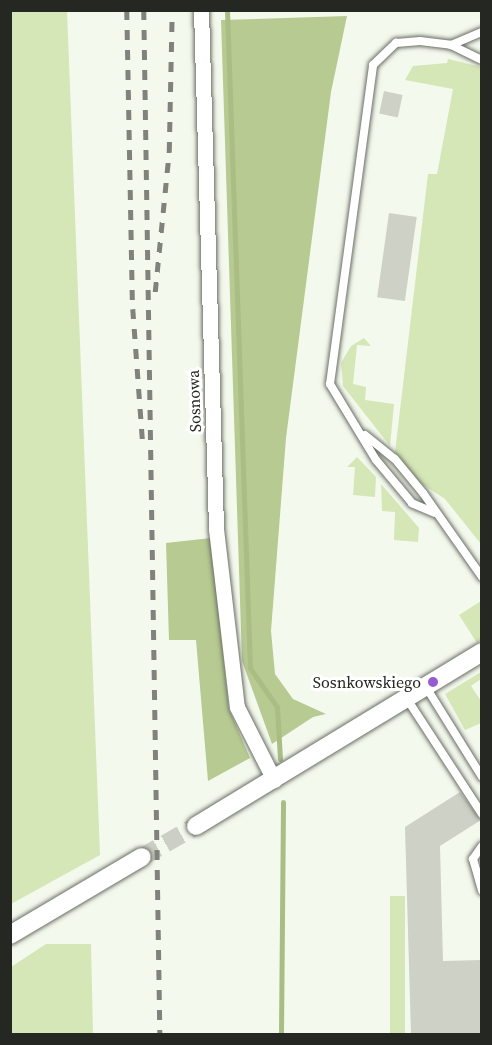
<!DOCTYPE html>
<style>
body{margin:0}
#map{position:relative;width:492px;height:1045px;overflow:hidden;background:#f4f9ee;font-family:"Source Serif 4",serif}
div>[style]{position:absolute}
.green>*{inset:0;background:#d5e6b7;transform-origin:0 0}
.forest>*{inset:0;background:#b6ca91}
.stream>*{height:5px;margin:-2.5px;padding:0 2.5px;transform-origin:2.5px;border-radius:2.5px;background:#a9bd84}
.building>*{inset:0;background:#cdd1c6;transform-origin:0 0}
.tertiary-tunnel>*{height:18px;margin-top:-9px;transform-origin:0;background:repeating-linear-gradient(90deg,#cbcfc5 0 18px,transparent 0 27px)}
.roads{filter:drop-shadow(0 0 2px #6a6e64) drop-shadow(0 0 2px #6a6e64)}
.service>*{height:8px;margin:-4px;padding:0 4px;transform-origin:4px;border-radius:4px;background:#fff}
.minor>*{height:15px;margin:-7.5px;padding:0 7.5px;transform-origin:7.5px;border-radius:7.5px;background:#fff}
.tertiary>*{height:18px;margin:-9px;padding:0 9px;transform-origin:9px;border-radius:9px;background:#fff}
.rail>*{height:4.5px;margin-top:-2.25px;transform-origin:0;background:repeating-linear-gradient(90deg,#7f837c 0 10px,transparent 0 20px)}
.dots>*{width:16px;height:16px;translate:-50% -50%;box-sizing:border-box;border:3px solid #fff;border-radius:50%}
span{translate:-50% -50%;white-space:nowrap;text-align:center;line-height:1.15;-webkit-text-stroke:6px #fff;paint-order:stroke}
.street-label{font-size:16px;color:#252723}
.poi-label{font-size:16px;color:#252723}
.right{translate:-100% -50%;text-align:right}
.frame{position:absolute;inset:0;border:12px solid #252723;pointer-events:none}
</style>
<div id="map">
<div class="green">
<div style="clip-path:polygon(11px 10px,67px 11px,100px 855px,11px 904px)"></div>
<div style="clip-path:polygon(448px 59px,481px 67px,481px 544px,445px 499px,419px 482px,395px 452px,428px 174px,437px 174px,453px 89px,405px 80px,413px 66px,447px 63px)"></div>
<div style="clip-path:polygon(364px 338px,371px 346px,357px 345px,353px 384px,366px 387px,365px 400px,394px 404px,390px 446px,343px 386px,341px 363px,351px 346px)"></div>
<div style="clip-path:polygon(357px 457px,376px 477px,375px 497px,353px 495px,355px 467px,347px 467px)"></div>
<div style="clip-path:polygon(381px 484px,419px 528px,418px 542px,394px 540px,395px 512px,382px 511px)"></div>
<div style="clip-path:polygon(481px 601px,481px 640px,477px 643px,459px 615px)"></div>
<div style="clip-path:polygon(481px 672px,481px 679px,471px 686px,481px 701px,481px 723px,465px 730px,445px 694px)"></div>
<div style="left:390px;top:896px;width:15px;height:138px"></div>
<div style="clip-path:polygon(46px 944px,91px 944px,93px 1034px,11px 1034px,11px 967px)"></div>
</div>
<div class="forest">
<div style="clip-path:polygon(347px 16px,331px 92px,286px 438px,271px 631px,275px 674px,293px 699px,326px 714px,313px 717px,272px 744px,242px 661px,221px 20px)"></div>
<div style="clip-path:polygon(211px 538px,229px 709px,250px 758px,208px 781px,196px 640px,169px 640px,166px 543px)"></div>
</div>
<div class="stream">
<div style="left:227px;top:10px;width:658px;rotate:88deg"></div>
<div style="left:250px;top:668px;width:47px;rotate:55.3deg"></div>
<div style="left:277px;top:707px;width:52px;rotate:86.7deg"></div>
<div style="left:281px;top:1034px;width:232px;rotate:-89.5deg"></div>
</div>
<div class="building">
<div style="left:384px;top:91px;width:19px;height:23px;rotate:12deg"></div>
<div style="left:389px;top:213px;width:28px;height:85px;rotate:8deg"></div>
<div style="clip-path:polygon(460px 792px,481px 820px,440px 846px,443px 961px,482px 960px,482px 1035px,411px 1035px,405px 827px)"></div>
</div>
<div class="tertiary-tunnel">
<div style="left:142px;top:857px;width:62px;rotate:-29.9deg"></div>
</div>
<div class="roads">
<div class="service">
<div style="left:451px;top:45px;width:34px;rotate:-23deg"></div>
<div style="left:365px;top:435px;width:38px;rotate:39deg"></div>
<div style="left:395px;top:459px;width:44px;rotate:50.5deg"></div>
<div style="left:423px;top:493px;width:103px;rotate:54.9deg"></div>
<div style="left:435px;top:513px;width:25px;rotate:-157deg"></div>
<div style="left:412px;top:503px;width:56px;rotate:-129.9deg"></div>
<div style="left:376px;top:460px;width:89px;rotate:-121.2deg"></div>
<div style="left:330px;top:384px;width:322px;rotate:-82.3deg"></div>
<div style="left:373px;top:65px;width:32px;rotate:-44deg"></div>
<div style="left:396px;top:43px;width:24px;rotate:-5deg"></div>
<div style="left:420px;top:41px;width:31px;rotate:7deg"></div>
<div style="left:451px;top:45px;width:34px;rotate:26deg"></div>
<div style="left:426px;top:687px;width:106px;rotate:58.1deg"></div>
<div style="left:407px;top:699px;width:137px;rotate:56.9deg"></div>
<div style="left:482px;top:846px;width:16px;rotate:125deg"></div>
<div style="left:473px;top:859px;width:33px;rotate:74deg"></div>
</div>
<div class="minor">
<div style="left:201px;top:10px;width:519px;rotate:88.34deg"></div>
<div style="left:216px;top:529px;width:179px;rotate:83.3deg"></div>
<div style="left:237px;top:707px;width:82px;rotate:63.1deg"></div>
</div>
<div class="tertiary">
<div style="left:196px;top:826px;width:335px;rotate:-31.3deg"></div>
<div style="left:10px;top:935px;width:153px;rotate:-30.6deg"></div>
</div>
</div>
<div class="rail">
<div style="left:127px;top:10px;width:299px;rotate:88.9deg"></div>
<div style="left:133px;top:309px;width:136px;rotate:85.8deg"></div>
<div style="left:144px;top:10px;width:1024px;rotate:89.1deg"></div>
<div style="left:155px;top:292px;width:141px;rotate:-84.3deg"></div>
<div style="left:169px;top:152px;width:142px;rotate:-88.8deg"></div>
</div>
<div class="dots">
<div style="left:433px;top:682px;background:#955cd4"></div>
</div>
<div class="street-label">
<span style="left:194px;top:401px;rotate:-92deg">Sosnowa</span>
</div>
<div class="poi-label">
<span class="right" style="left:421px;top:682px">Sosnkowskiego</span>
</div>
<div class="frame"></div>
</div>
